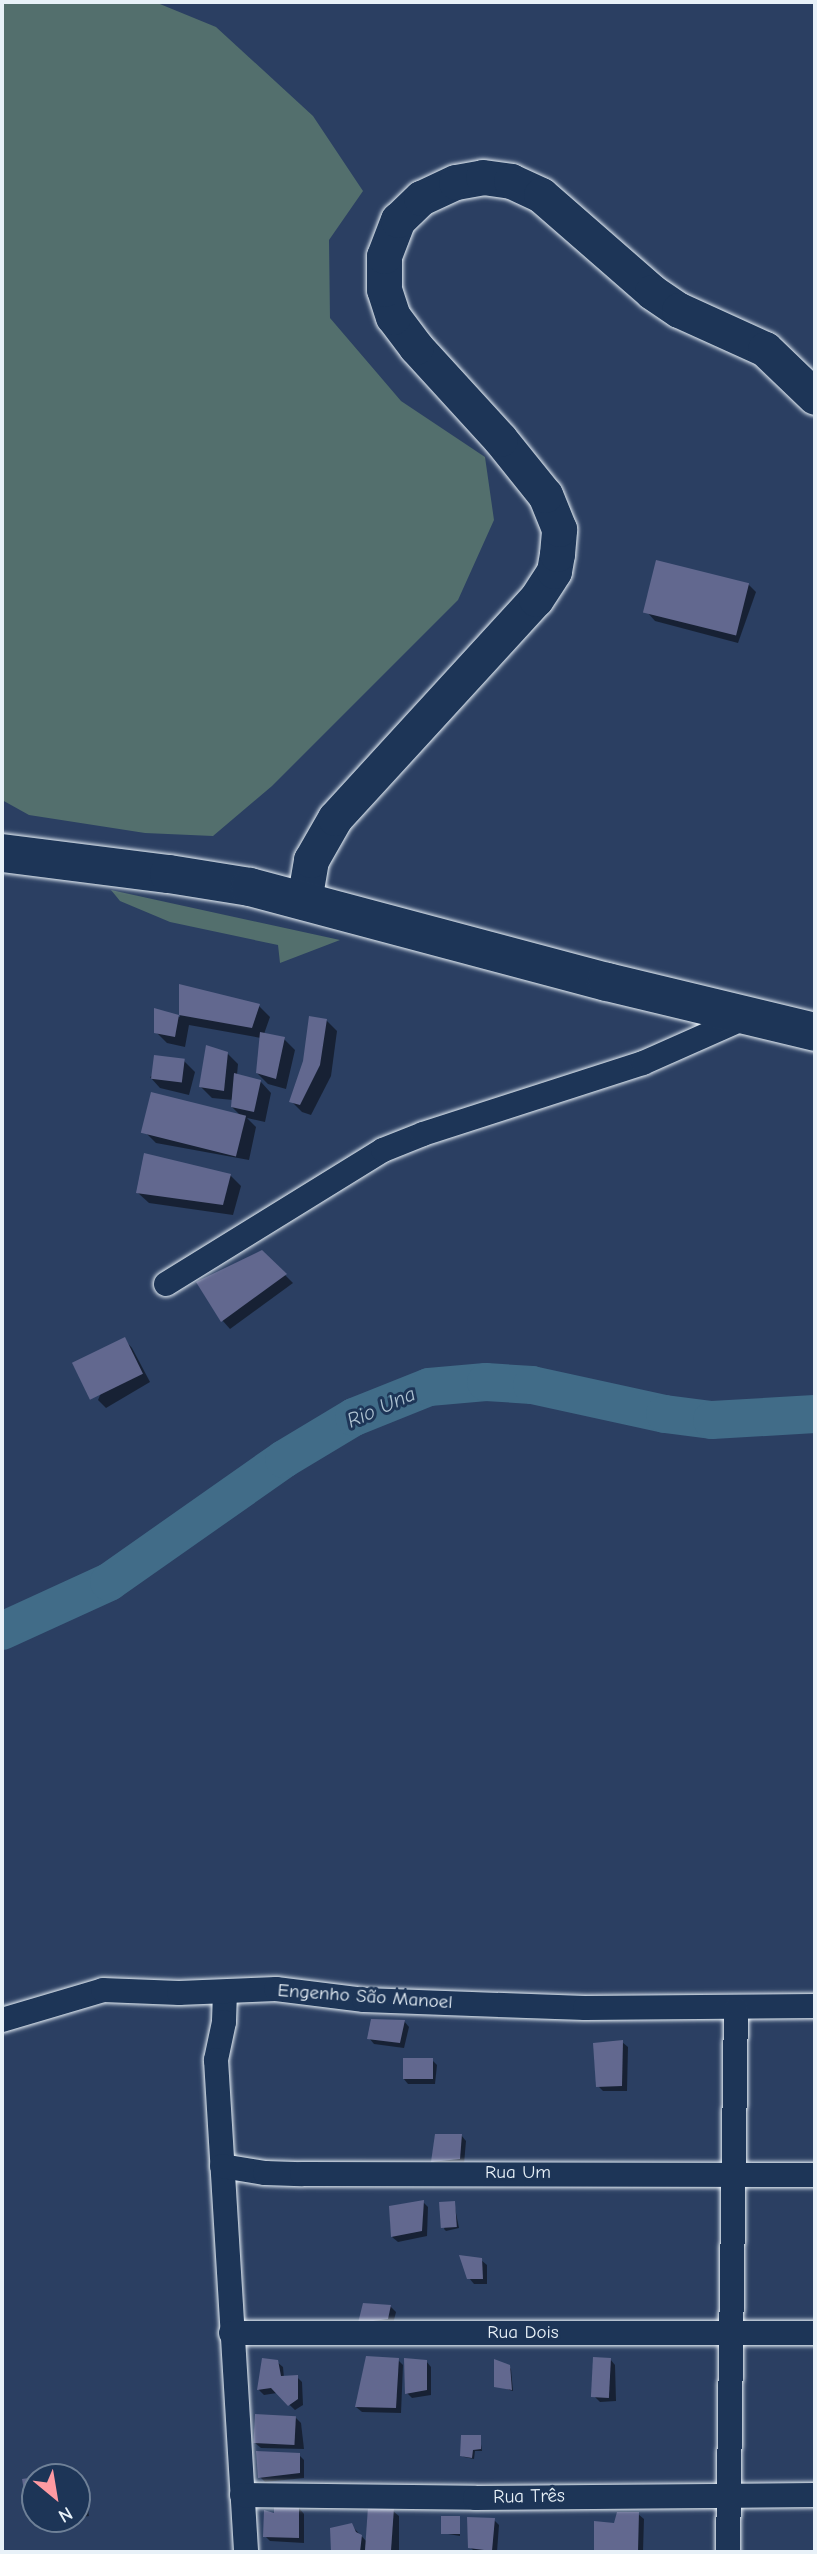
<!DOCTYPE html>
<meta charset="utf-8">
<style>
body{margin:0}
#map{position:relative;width:817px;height:2554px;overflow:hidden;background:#2b3f62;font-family:"Comic Neue",sans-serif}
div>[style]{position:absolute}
.green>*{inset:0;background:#536f6d}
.shadow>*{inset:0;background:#0007}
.river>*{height:38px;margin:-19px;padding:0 19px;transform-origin:19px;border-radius:19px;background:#416c88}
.building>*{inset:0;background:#62688f;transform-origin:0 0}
.roads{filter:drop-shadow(0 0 2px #e8f1f8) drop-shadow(0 0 2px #e8f1f8)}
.street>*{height:24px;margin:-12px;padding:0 12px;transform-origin:12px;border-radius:12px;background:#1d3557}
.secondary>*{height:35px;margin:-17.5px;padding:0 17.5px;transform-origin:17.5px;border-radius:17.5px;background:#1d3557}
.primary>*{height:38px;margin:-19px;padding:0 19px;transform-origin:19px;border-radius:19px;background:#1d3557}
span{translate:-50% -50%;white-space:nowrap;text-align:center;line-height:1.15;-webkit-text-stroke:6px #1d3557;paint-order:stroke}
.street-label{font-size:19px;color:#e8f1f8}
.water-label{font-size:21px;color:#aec2d1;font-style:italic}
.frame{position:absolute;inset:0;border:4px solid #e8f1f8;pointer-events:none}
.north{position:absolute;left:21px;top:2463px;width:70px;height:70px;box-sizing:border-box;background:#1d3557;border:2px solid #6e8097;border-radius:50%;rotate:150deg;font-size:19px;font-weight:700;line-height:28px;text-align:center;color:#e8f1f8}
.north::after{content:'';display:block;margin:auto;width:24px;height:32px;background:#ff9aa2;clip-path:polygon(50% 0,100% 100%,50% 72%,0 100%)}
</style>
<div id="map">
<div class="green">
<div style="clip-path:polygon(2px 2px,155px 2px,216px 27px,313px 116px,363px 191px,329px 240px,330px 318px,401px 401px,485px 457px,494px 520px,458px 600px,272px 786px,213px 836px,145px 833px,29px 815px,2px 800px)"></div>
<div style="clip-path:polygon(111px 890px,340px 940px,280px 963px,278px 945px,170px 922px,120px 901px)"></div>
</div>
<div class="shadow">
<div style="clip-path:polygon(748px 584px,756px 592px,738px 643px,655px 621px,647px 612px)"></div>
<div style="clip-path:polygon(181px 987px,259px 1006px,270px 1017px,264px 1034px,284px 1039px,295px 1050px,286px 1089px,268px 1084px,257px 1073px,261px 1038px,189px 1025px,185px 1047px,167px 1043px,156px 1032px,155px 1011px,180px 1017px)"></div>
<div style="clip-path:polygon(326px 1020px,337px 1031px,331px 1076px,311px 1115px,302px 1112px,291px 1101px)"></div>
<div style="clip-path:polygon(227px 1053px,238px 1064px,237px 1075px,261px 1082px,271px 1093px,265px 1122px,247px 1118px,256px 1127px,249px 1160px,156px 1143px,145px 1132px,241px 1116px,232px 1107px,233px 1100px,212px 1098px,201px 1087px)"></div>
<div style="clip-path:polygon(184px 1061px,195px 1072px,189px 1095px,160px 1088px,150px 1077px)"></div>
<div style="clip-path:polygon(230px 1175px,241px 1186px,233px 1215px,149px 1203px,138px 1193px)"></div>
<div style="clip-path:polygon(262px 1252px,293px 1283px,230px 1329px,222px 1320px)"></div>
<div style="clip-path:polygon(124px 1339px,132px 1348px,150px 1382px,106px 1408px,98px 1400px)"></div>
<div style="clip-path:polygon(404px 2021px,409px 2027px,404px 2048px,374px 2044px,369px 2038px)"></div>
<div style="clip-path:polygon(622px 2042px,628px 2047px,627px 2091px,603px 2091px,598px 2086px)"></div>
<div style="clip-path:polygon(432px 2060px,437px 2065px,435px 2084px,408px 2084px,403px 2078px)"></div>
<div style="clip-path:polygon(461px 2135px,466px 2141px,464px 2164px,438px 2166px,433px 2161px)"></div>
<div style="clip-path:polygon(423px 2202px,428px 2207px,427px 2236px,398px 2242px,392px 2237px)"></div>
<div style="clip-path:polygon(454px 2203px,459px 2228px,446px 2231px,444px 2229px)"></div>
<div style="clip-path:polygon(481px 2260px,487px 2265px,487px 2284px,474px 2284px,469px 2278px)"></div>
<div style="clip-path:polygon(390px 2306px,396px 2312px,393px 2324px,365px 2327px)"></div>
<div style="clip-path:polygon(610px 2359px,615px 2365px,616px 2401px,600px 2402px,595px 2397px)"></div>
<div style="clip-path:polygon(264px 2360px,277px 2362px,283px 2367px,284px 2378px,297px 2377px,302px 2382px,303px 2405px,295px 2410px,277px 2393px,264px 2395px,259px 2390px)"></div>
<div style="clip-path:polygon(398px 2360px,403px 2365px,401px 2413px,362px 2412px,356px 2407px)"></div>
<div style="clip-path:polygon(426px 2361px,431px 2367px,431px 2395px,412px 2398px,407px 2393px)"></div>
<div style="clip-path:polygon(509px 2367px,511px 2369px,513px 2391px,496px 2386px)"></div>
<div style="clip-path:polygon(295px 2417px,301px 2423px,304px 2449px,261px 2448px,255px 2443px)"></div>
<div style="clip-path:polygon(480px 2437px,482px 2451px,475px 2451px,474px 2459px,464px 2457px,462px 2455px)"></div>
<div style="clip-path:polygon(299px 2455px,304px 2460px,304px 2478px,265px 2482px,260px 2477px)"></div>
<div style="clip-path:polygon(75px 2472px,83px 2480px,89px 2516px,77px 2518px,77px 2477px,45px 2477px)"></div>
<div style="clip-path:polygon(35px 2479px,35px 2519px,73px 2519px,39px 2525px,31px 2517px)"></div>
<div style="clip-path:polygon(299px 2508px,304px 2514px,304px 2543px,270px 2541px,265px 2536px,276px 2515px)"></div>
<div style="clip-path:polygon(393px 2511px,399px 2516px,399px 2552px,332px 2552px,331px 2529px,351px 2525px,368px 2543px)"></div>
<div style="clip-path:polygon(638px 2514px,644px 2519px,643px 2552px,596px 2552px,596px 2523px,616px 2525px)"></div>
<div style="clip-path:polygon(460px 2518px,460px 2536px,442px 2533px)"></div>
<div style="clip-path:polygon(494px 2520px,499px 2525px,497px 2552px,475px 2552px,470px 2547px)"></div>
</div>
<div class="river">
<div style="left:2px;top:1631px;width:118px;rotate:-24.6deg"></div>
<div style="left:109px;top:1582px;width:214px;rotate:-35.1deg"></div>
<div style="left:284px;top:1459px;width:82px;rotate:-31deg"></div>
<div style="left:354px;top:1417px;width:81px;rotate:-21.8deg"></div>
<div style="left:429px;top:1387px;width:57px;rotate:-5deg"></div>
<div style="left:486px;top:1382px;width:46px;rotate:3.7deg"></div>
<div style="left:532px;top:1385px;width:136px;rotate:12.3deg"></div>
<div style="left:665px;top:1414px;width:47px;rotate:7.3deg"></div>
<div style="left:712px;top:1420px;width:103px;rotate:-3.3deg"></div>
</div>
<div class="building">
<div style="left:656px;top:560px;width:96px;height:54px;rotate:14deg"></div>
<div style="clip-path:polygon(179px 984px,260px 1004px,252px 1028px,179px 1015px)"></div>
<div style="clip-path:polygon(154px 1008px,179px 1015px,175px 1037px,154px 1033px)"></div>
<div style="clip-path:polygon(309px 1016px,327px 1019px,320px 1065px,300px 1105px,289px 1102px,303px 1061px)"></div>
<div style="clip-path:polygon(260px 1032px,285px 1037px,276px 1079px,256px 1073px)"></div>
<div style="clip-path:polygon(206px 1045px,228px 1052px,224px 1091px,199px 1087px)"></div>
<div style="left:154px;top:1055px;width:31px;height:24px;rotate:7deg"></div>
<div style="clip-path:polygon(234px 1073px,261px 1080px,254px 1112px,231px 1107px)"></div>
<div style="left:151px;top:1092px;width:98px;height:42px;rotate:14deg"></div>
<div style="clip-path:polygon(144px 1153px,231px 1174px,223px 1205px,136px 1193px)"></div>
<div style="clip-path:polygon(262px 1250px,287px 1274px,221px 1322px,196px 1282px)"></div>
<div style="left:125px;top:1337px;width:41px;height:59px;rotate:64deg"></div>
<div style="clip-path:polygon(371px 2019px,405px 2020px,400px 2043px,367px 2039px)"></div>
<div style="clip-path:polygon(623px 2040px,622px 2086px,596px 2087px,593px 2043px)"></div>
<div style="left:403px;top:2058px;width:30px;height:21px"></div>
<div style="clip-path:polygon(435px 2134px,462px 2134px,460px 2159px,431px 2162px)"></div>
<div style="clip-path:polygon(424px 2200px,422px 2231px,391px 2237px,389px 2206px)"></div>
<div style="left:455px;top:2201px;width:26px;height:16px;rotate:86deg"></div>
<div style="clip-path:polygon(459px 2255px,482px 2258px,483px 2279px,467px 2279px)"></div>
<div style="clip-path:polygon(363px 2303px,391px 2305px,388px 2319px,358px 2323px)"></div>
<div style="clip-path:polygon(366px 2356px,399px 2358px,396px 2408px,355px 2407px)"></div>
<div style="left:593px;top:2357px;width:18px;height:40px;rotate:3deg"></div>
<div style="clip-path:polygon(262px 2358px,278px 2360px,281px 2376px,298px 2375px,298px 2399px,288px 2406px,271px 2388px,257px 2390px)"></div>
<div style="clip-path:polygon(404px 2358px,427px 2360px,427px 2390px,405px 2394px)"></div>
<div style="clip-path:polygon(494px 2359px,510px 2365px,512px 2390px,494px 2387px)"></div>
<div style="left:255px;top:2414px;width:41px;height:29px;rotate:3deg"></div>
<div style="clip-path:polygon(461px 2435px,481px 2435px,481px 2449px,473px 2450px,472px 2458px,460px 2456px)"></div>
<div style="clip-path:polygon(256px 2451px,300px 2453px,300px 2473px,258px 2478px)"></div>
<div style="clip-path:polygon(75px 2470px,77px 2477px,43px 2477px,43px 2476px)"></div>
<div style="clip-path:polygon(35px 2477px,35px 2517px,29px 2518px,22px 2479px)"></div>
<div style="clip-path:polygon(274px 2505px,299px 2507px,299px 2538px,263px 2537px,264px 2510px,274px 2513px)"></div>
<div style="left:368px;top:2507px;width:26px;height:45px;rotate:4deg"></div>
<div style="clip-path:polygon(617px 2512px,639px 2512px,638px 2552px,594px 2552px,594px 2521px,614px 2523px)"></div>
<div style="left:441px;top:2516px;width:19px;height:18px"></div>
<div style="clip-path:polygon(467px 2517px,495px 2518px,492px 2551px,468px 2548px)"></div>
<div style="clip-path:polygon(352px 2523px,356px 2532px,362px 2535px,360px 2552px,331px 2552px,330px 2528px)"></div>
</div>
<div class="roads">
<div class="street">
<div style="left:166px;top:1284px;width:255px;rotate:-31.7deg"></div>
<div style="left:383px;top:1150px;width:43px;rotate:-21.8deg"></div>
<div style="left:423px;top:1134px;width:231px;rotate:-17.9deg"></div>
<div style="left:643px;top:1063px;width:116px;rotate:-23.9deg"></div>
<div style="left:225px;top:1992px;width:30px;rotate:92deg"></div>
<div style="left:224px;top:2022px;width:39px;rotate:102deg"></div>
<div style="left:216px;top:2060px;width:493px;rotate:86.5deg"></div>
<div style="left:2px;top:2020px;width:105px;rotate:-16.5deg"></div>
<div style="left:103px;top:1990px;width:76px;rotate:2.3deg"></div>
<div style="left:179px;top:1993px;width:97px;rotate:-2.4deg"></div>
<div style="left:276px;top:1989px;width:89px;rotate:7.1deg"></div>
<div style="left:364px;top:2000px;width:221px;rotate:2.1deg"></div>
<div style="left:585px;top:2008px;width:230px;rotate:-0.5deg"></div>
<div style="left:222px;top:2166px;width:44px;rotate:9.2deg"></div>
<div style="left:265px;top:2173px;width:37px;rotate:2deg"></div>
<div style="left:302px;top:2174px;width:513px;rotate:0.11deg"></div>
<div style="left:231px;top:2333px;width:584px"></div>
<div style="left:242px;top:2495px;width:233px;rotate:0.7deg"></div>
<div style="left:475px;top:2498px;width:340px;rotate:-0.5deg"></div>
<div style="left:728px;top:2552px;width:543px;rotate:-89.16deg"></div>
</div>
<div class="secondary">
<div style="left:304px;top:901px;width:42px;rotate:-80.3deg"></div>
<div style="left:311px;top:860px;width:48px;rotate:-60.3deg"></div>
<div style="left:335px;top:818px;width:297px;rotate:-47.5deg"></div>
<div style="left:536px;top:599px;width:33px;rotate:-57deg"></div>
<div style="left:554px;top:571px;width:17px;rotate:-80deg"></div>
<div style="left:557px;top:554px;width:25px;rotate:-85deg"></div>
<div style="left:559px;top:529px;width:37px;rotate:-112deg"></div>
<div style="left:545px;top:495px;width:72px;rotate:-128.8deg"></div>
<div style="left:500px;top:439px;width:125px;rotate:-132.4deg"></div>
<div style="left:416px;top:347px;width:38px;rotate:-127deg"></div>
<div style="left:393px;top:317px;width:29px;rotate:-108deg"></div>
<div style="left:384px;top:289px;width:33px;rotate:-90deg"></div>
<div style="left:384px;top:256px;width:39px;rotate:-69deg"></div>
<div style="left:398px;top:220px;width:32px;rotate:-44deg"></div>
<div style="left:421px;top:198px;width:38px;rotate:-25deg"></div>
<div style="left:456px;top:182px;width:27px;rotate:-10deg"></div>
<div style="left:483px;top:177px;width:28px;rotate:8deg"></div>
<div style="left:511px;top:181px;width:33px;rotate:25deg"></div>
<div style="left:541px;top:195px;width:147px;rotate:41.1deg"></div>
<div style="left:652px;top:292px;width:32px;rotate:34deg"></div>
<div style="left:679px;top:310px;width:94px;rotate:24.4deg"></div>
<div style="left:765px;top:349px;width:69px;rotate:43.8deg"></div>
</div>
<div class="primary">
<div style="left:2px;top:853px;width:168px;rotate:7.2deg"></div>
<div style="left:169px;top:874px;width:82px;rotate:9.1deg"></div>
<div style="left:250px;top:887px;width:369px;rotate:14.9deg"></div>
<div style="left:607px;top:982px;width:214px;rotate:13.5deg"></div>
</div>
</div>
<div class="street-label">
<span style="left:365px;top:1997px;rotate:4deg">Engenho São Manoel</span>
<span style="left:518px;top:2173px">Rua Um</span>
<span style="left:523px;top:2333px">Rua Dois</span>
<span style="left:529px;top:2497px;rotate:-1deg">Rua Três</span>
</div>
<div class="water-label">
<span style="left:381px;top:1407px;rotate:-24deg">Rio Una</span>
</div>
<div class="frame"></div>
<div class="north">N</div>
</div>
